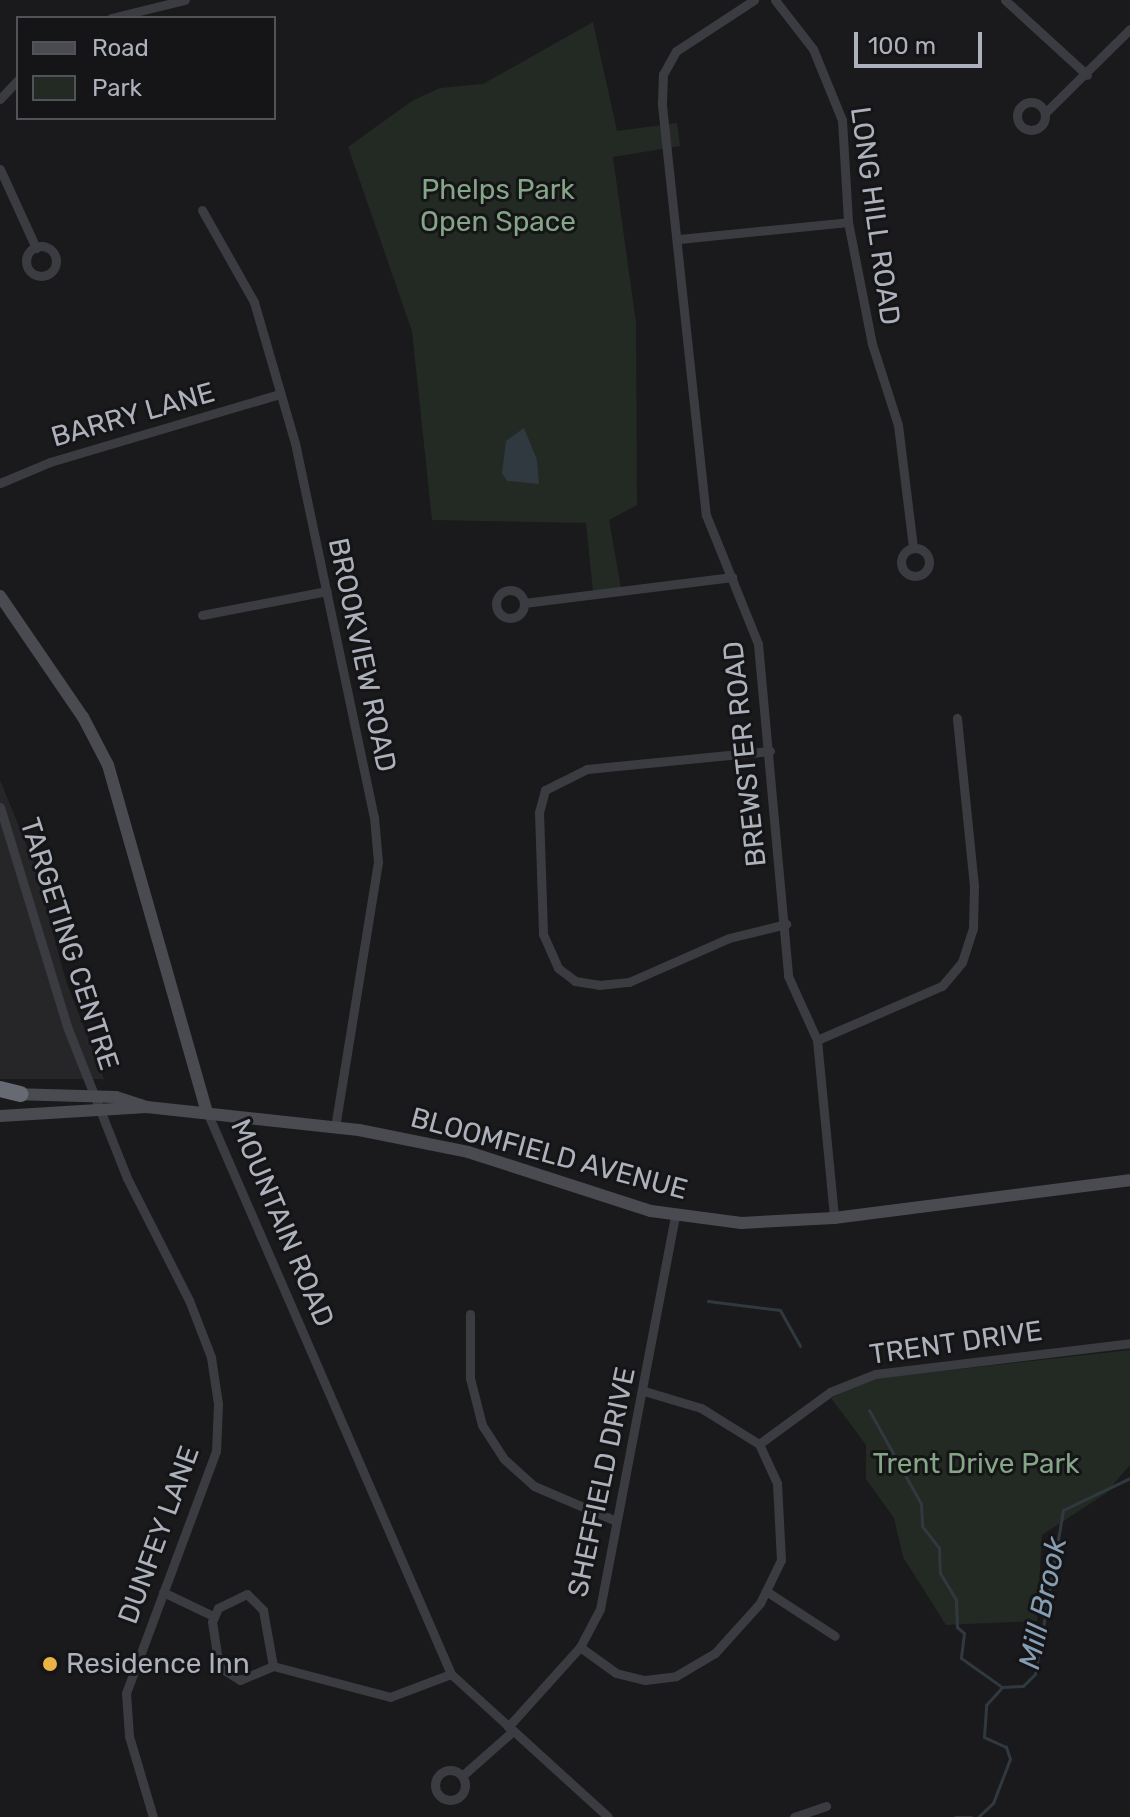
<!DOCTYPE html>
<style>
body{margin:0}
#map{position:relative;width:1130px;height:1817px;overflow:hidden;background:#1a1a1c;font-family:Rubik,sans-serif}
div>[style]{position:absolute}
.built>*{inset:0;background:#262629}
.green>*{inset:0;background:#222a23}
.water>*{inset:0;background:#303940}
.stream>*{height:3px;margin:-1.5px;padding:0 1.5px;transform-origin:1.5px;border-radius:1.5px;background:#303940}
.street>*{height:9px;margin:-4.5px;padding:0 4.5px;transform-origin:4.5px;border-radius:4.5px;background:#3b3c41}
.street>.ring{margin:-4.5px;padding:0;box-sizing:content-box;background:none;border:9px solid #3b3c41;border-radius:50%}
.secondary>*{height:12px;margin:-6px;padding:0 6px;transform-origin:6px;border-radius:6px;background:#494b51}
.highway>*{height:16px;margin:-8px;padding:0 8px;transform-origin:8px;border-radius:8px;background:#676a72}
.dots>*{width:22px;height:22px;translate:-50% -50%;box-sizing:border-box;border:4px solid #151517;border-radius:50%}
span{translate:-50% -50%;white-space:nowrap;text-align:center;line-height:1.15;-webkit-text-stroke:6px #151517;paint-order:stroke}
.park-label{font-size:28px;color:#85a587}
.street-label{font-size:28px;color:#adb1bb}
.poi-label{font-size:28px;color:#adb1bb}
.left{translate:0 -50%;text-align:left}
.water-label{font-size:30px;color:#869eb4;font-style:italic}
.legend{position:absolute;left:16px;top:16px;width:260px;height:104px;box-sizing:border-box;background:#151517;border:2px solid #525359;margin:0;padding:10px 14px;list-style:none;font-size:24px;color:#adb1bb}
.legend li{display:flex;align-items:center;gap:16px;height:40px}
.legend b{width:40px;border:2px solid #525359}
.scale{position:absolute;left:854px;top:32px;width:128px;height:36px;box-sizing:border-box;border:4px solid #adb1bb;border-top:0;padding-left:10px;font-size:24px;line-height:28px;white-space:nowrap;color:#adb1bb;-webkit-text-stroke:6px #151517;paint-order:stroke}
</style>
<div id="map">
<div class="built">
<div style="clip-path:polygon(0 780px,33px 861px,66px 981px,104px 1079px,0 1079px)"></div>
</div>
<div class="green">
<div style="clip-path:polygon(593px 22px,617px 131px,677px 123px,680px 146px,613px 157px,636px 323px,637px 505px,609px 520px,621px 588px,593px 591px,586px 523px,432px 520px,412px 331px,348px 147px,412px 101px,440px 88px,483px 84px)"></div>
<div style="clip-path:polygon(1130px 1350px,1130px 1465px,1105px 1494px,1042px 1535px,1037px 1621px,946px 1625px,903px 1557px,894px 1518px,866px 1479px,866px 1445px,831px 1398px,871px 1379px)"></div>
</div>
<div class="water">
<div style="clip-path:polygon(524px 428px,537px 460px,539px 484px,507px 481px,502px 473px,506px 441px)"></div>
</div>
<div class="stream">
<div style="left:708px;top:1301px;width:73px;rotate:7.1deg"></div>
<div style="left:780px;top:1310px;width:41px;rotate:60.9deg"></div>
<div style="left:869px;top:1410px;width:107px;rotate:61deg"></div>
<div style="left:921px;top:1504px;width:22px;rotate:87deg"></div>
<div style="left:922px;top:1526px;width:28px;rotate:52deg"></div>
<div style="left:939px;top:1548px;width:25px;rotate:88deg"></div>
<div style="left:940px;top:1573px;width:31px;rotate:59deg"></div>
<div style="left:956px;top:1600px;width:27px;rotate:88deg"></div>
<div style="left:957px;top:1627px;width:9px;rotate:41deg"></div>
<div style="left:964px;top:1633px;width:25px;rotate:97deg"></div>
<div style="left:961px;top:1658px;width:50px;rotate:35.3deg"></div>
<div style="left:955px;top:1817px;width:16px"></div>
<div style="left:978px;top:1817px;width:21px;rotate:-43deg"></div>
<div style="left:993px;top:1803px;width:47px;rotate:-68.9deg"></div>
<div style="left:1010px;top:1759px;width:13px;rotate:-108deg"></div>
<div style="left:1006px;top:1747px;width:24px;rotate:-156deg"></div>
<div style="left:984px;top:1737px;width:32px;rotate:-86deg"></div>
<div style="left:986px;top:1705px;width:24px;rotate:-48deg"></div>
<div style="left:1002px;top:1687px;width:21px;rotate:-3deg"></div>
<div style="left:1023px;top:1686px;width:17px;rotate:-45deg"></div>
<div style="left:1035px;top:1674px;width:166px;rotate:-80.3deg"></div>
<div style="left:1063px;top:1510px;width:74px;rotate:-25.5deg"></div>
</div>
<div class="street">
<div style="left:754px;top:0;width:93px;rotate:146.8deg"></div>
<div style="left:676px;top:51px;width:26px;rotate:119deg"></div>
<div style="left:663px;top:74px;width:31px;rotate:92deg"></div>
<div style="left:662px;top:105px;width:412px;rotate:83.9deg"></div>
<div style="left:706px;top:515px;width:139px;rotate:68deg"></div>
<div style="left:758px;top:644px;width:333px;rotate:84.8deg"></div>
<div style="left:788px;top:976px;width:70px;rotate:65.6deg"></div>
<div style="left:817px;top:1040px;width:179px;rotate:84.5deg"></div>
<div style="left:775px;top:0;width:62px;rotate:52.2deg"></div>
<div style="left:813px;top:49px;width:77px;rotate:67.8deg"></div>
<div style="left:842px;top:120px;width:102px;rotate:86.6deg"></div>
<div style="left:848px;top:222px;width:124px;rotate:78.9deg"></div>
<div style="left:872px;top:344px;width:85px;rotate:72.2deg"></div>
<div style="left:898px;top:425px;width:124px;rotate:83deg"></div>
<div style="left:1005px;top:0;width:111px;rotate:42.4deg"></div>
<div style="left:111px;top:18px;width:76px;rotate:-13.7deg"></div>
<div style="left:0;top:99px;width:26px;rotate:-47deg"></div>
<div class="ring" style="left:1017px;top:102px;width:19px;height:19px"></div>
<div style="left:1045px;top:113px;width:120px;rotate:-44.7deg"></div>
<div style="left:0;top:169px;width:87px;rotate:65.5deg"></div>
<div style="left:202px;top:210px;width:106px;rotate:60.5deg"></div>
<div style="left:254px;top:302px;width:147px;rotate:73.8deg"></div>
<div style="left:295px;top:443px;width:382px;rotate:78.1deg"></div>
<div style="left:374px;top:817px;width:45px;rotate:84.9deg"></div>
<div style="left:378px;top:862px;width:268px;rotate:99.2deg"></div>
<div style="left:679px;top:239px;width:170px;rotate:-5.7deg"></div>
<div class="ring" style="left:26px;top:246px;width:21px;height:21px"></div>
<div style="left:0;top:483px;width:54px;rotate:-22.8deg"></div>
<div style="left:50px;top:462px;width:240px;rotate:-16.5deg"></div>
<div class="ring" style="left:901px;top:548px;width:19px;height:19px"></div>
<div class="ring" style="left:496px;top:590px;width:19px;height:19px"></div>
<div style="left:524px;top:603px;width:210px;rotate:-7.1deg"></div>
<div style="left:202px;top:615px;width:127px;rotate:-10.9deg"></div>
<div style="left:770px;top:751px;width:184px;rotate:174.4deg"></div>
<div style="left:587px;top:769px;width:47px;rotate:153.4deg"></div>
<div style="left:545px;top:790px;width:23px;rotate:105deg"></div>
<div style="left:539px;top:812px;width:122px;rotate:88.1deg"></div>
<div style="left:543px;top:934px;width:37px;rotate:66deg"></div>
<div style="left:558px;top:968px;width:21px;rotate:37deg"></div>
<div style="left:575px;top:981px;width:24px;rotate:9deg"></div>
<div style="left:599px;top:985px;width:30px;rotate:-6deg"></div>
<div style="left:629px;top:982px;width:109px;rotate:-23.7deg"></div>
<div style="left:729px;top:938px;width:59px;rotate:-13.8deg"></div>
<div style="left:0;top:807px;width:232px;rotate:73deg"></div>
<div style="left:68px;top:1029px;width:160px;rotate:68.4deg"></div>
<div style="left:127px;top:1178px;width:137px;rotate:63.1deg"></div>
<div style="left:189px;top:1300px;width:61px;rotate:68.9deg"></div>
<div style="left:211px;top:1357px;width:48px;rotate:81.5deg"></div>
<div style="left:218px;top:1404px;width:47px;rotate:92.4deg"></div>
<div style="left:216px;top:1451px;width:258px;rotate:110.4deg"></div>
<div style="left:126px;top:1693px;width:43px;rotate:86deg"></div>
<div style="left:129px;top:1736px;width:84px;rotate:73.5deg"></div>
<div style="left:817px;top:1040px;width:136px;rotate:-23.4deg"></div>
<div style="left:942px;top:986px;width:31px;rotate:-50deg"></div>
<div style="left:962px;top:962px;width:35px;rotate:-72deg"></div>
<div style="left:973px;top:929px;width:43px;rotate:-88.7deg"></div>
<div style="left:974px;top:886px;width:169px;rotate:-95.8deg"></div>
<div style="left:207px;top:1112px;width:613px;rotate:66.53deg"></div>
<div style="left:451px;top:1674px;width:212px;rotate:42.3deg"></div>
<div style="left:470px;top:1314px;width:64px;rotate:90deg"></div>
<div style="left:470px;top:1378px;width:49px;rotate:75.7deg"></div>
<div style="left:482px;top:1425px;width:40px;rotate:57.1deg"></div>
<div style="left:504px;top:1459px;width:40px;rotate:42deg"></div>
<div style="left:534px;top:1486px;width:89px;rotate:23.1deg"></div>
<div style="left:759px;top:1444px;width:88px;rotate:-36.2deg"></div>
<div style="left:830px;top:1392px;width:48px;rotate:-21.8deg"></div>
<div style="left:875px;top:1374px;width:257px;rotate:-6.9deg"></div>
<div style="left:766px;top:1591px;width:82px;rotate:33.1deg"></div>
<div style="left:163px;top:1592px;width:55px;rotate:25.6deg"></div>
<div style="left:247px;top:1594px;width:23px;rotate:45deg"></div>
<div style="left:263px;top:1610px;width:57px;rotate:79.9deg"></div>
<div style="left:273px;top:1666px;width:36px;rotate:157deg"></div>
<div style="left:240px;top:1680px;width:25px;rotate:-148deg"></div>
<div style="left:219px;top:1667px;width:46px;rotate:-98.8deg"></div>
<div style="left:212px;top:1622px;width:15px;rotate:-67deg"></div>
<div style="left:218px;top:1608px;width:32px;rotate:-26deg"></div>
<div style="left:580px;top:1647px;width:44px;rotate:35.8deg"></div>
<div style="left:616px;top:1673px;width:30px;rotate:14deg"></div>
<div style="left:645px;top:1680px;width:31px;rotate:-7deg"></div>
<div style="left:676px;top:1676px;width:45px;rotate:-30.5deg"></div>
<div style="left:715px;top:1653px;width:67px;rotate:-48deg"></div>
<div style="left:760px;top:1603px;width:48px;rotate:-64deg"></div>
<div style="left:781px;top:1560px;width:77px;rotate:-93deg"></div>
<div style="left:777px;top:1483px;width:43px;rotate:-114.8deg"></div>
<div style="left:759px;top:1444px;width:68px;rotate:-148.2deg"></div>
<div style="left:701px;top:1408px;width:59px;rotate:-163.4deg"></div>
<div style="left:273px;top:1666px;width:121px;rotate:14.8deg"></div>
<div style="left:390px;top:1697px;width:65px;rotate:-20.7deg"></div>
<div style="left:508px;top:1727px;width:108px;rotate:-48deg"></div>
<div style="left:580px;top:1647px;width:43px;rotate:-62.2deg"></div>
<div style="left:600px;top:1609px;width:400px;rotate:-79.2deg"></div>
<div class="ring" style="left:435px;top:1770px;width:21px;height:21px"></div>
<div style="left:462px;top:1776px;width:68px;rotate:-41.4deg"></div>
<div style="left:794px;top:1817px;width:34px;rotate:-19deg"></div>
</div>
<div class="secondary">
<div style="left:0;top:596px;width:147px;rotate:55.6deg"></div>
<div style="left:83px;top:717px;width:54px;rotate:62.5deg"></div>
<div style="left:108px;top:765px;width:361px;rotate:74.1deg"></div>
<div style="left:12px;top:1094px;width:104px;rotate:1.7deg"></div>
<div style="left:116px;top:1097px;width:33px;rotate:18deg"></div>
<div style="left:0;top:1116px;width:147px;rotate:-3.5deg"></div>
<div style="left:147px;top:1107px;width:213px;rotate:6.2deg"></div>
<div style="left:359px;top:1130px;width:111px;rotate:11.4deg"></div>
<div style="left:468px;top:1152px;width:192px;rotate:17.9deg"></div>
<div style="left:651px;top:1211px;width:91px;rotate:7.6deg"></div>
<div style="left:741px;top:1223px;width:93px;rotate:-3.1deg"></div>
<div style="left:834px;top:1218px;width:298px;rotate:-7.3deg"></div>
</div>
<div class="highway">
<div style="left:0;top:1089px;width:21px;rotate:14deg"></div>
</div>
<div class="dots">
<div style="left:50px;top:1664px;background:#eab344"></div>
</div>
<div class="park-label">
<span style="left:498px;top:206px">Phelps Park<br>Open Space</span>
<span style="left:976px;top:1464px">Trent Drive Park</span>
</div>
<div class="street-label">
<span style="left:875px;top:216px;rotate:82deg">LONG HILL ROAD</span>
<span style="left:133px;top:415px;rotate:-16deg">BARRY LANE</span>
<span style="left:362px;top:655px;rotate:78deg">BROOKVIEW ROAD</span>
<span style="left:745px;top:754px;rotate:-96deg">BREWSTER ROAD</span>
<span style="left:69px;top:944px;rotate:72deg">TARGETING CENTRE</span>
<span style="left:549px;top:1154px;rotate:15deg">BLOOMFIELD AVENUE</span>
<span style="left:282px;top:1223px;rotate:67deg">MOUNTAIN ROAD</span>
<span style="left:956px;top:1343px;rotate:-8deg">TRENT DRIVE</span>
<span style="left:602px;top:1482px;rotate:-78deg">SHEFFIELD DRIVE</span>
<span style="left:159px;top:1535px;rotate:-70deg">DUNFEY LANE</span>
</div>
<div class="poi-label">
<span class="left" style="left:66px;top:1664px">Residence Inn</span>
</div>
<div class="water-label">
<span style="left:1043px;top:1603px;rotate:-78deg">Mill Brook</span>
</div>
<ul class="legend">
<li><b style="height:10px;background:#494b51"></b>Road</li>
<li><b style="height:22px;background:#222a23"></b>Park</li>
</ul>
<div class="scale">100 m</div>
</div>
